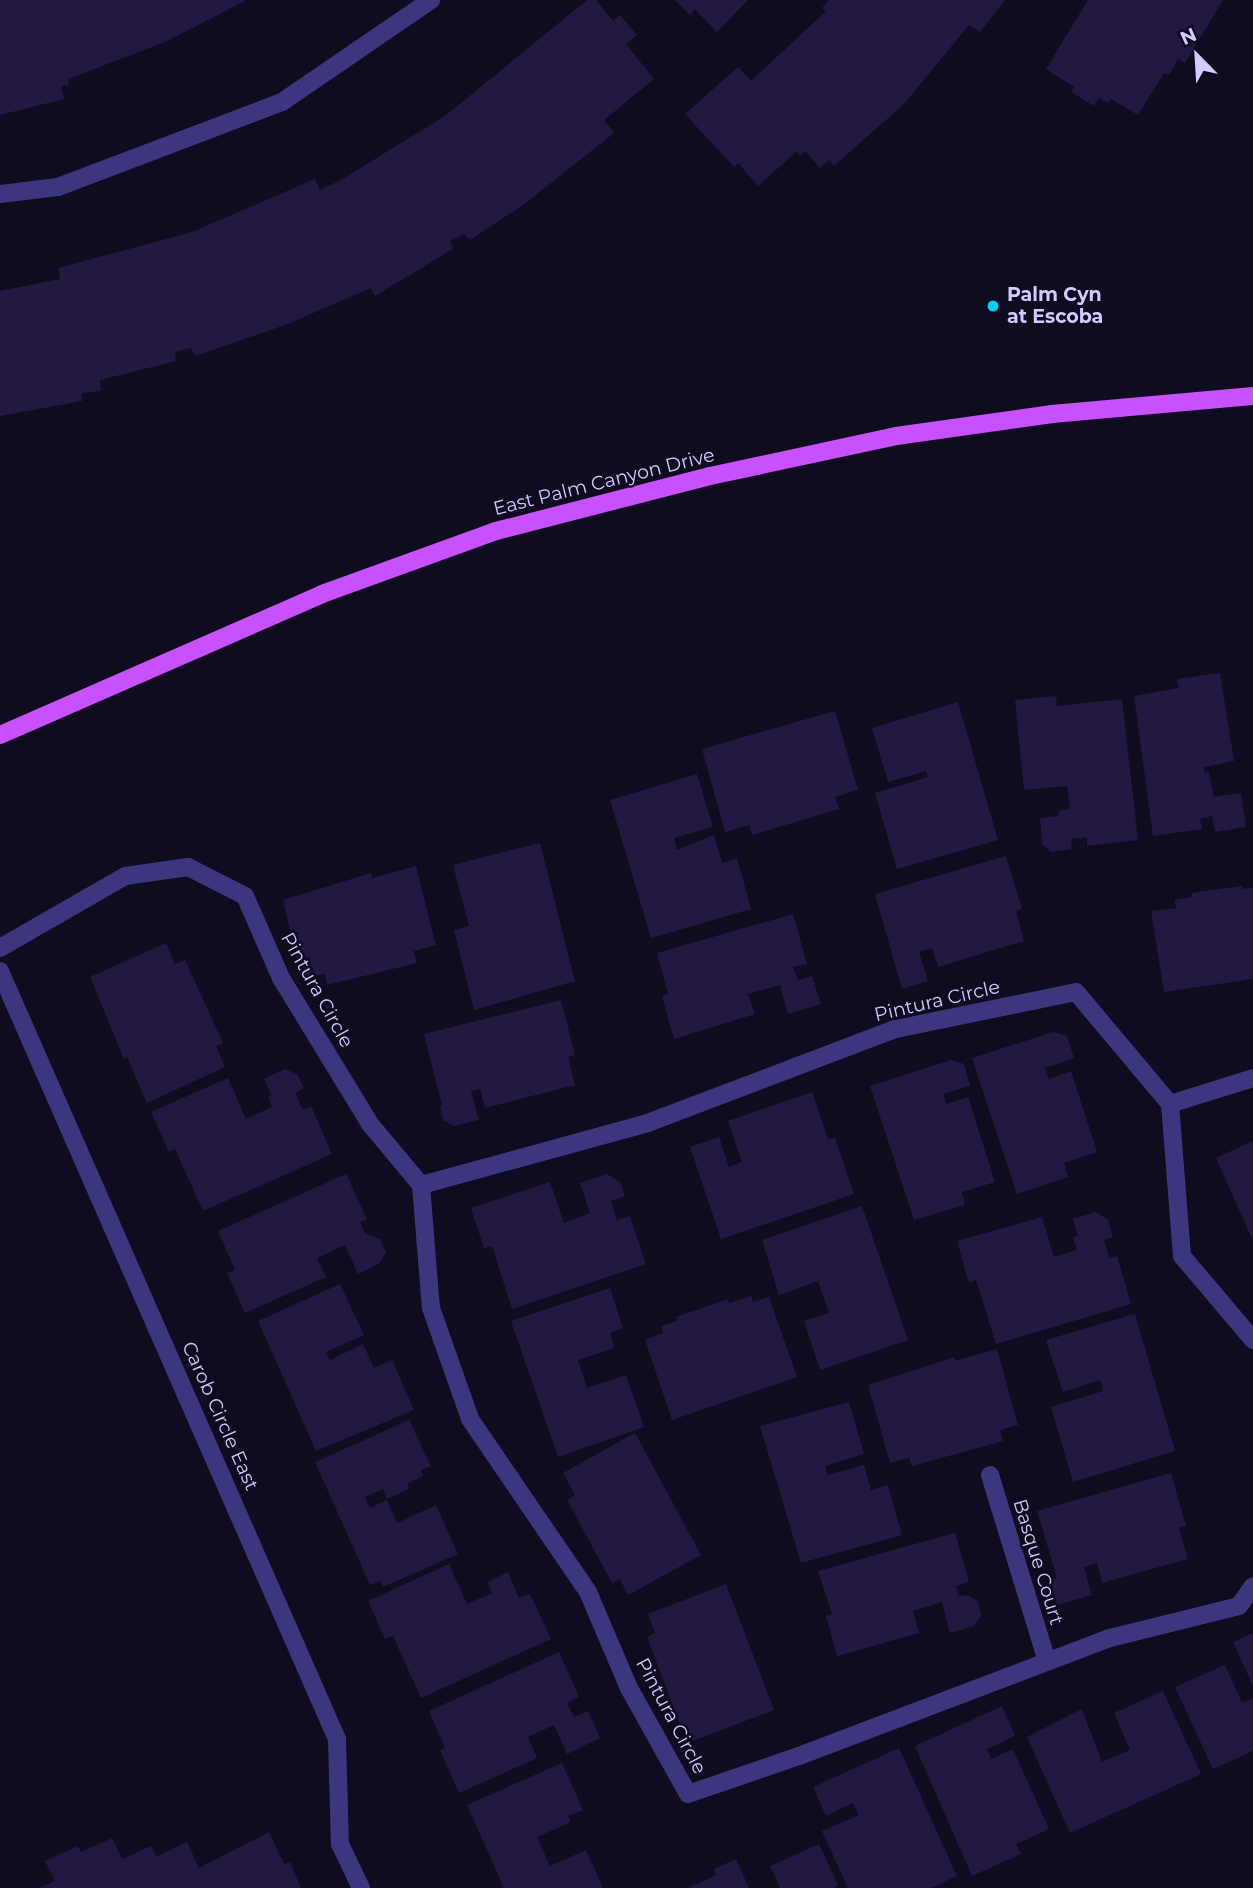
<!DOCTYPE html>
<style>
body{margin:0}
#map{position:relative;width:1253px;height:1888px;overflow:hidden;background:#100c1f;font-family:Montserrat,sans-serif}
div>[style]{position:absolute}
.building>*{inset:0;background:#221841}
.lane>*{height:18px;margin:-9px;padding:0 9px;transform-origin:9px;border-radius:9px;background:#3c367f}
.street>*{height:18px;margin:-9px;padding:0 9px;transform-origin:9px;border-radius:9px;background:#3c367f}
.primary>*{height:18px;margin:-9px;padding:0 9px;transform-origin:9px;border-radius:9px;background:#c751ff}
.dots>*{width:19px;height:19px;translate:-50% -50%;box-sizing:border-box;border:4px solid #100c1f;border-radius:50%}
span{translate:-50% -50%;white-space:nowrap;text-align:center;line-height:1.15;-webkit-text-stroke:5px #100c1f;paint-order:stroke}
.poi-label{font-size:19px;color:#d3caff;font-weight:700}
.left{translate:0 -50%;text-align:left}
.street-label{font-size:19px;color:#d3caff}
.north{position:absolute;left:1162px;top:21px;width:70px;height:70px;-webkit-text-stroke:5px #100c1f;paint-order:stroke;rotate:336deg;font-size:19px;font-weight:700;line-height:28px;text-align:center;color:#d3caff}
.north::after{content:'';display:block;margin:auto;width:24px;height:32px;background:#d3caff;clip-path:polygon(50% 0,100% 100%,50% 72%,0 100%)}
</style>
<div id="map">
<div class="building">
<div style="clip-path:polygon(0 0,247px 0,165px 42px,68px 79px,69px 85px,61px 86px,64px 99px,0 115px)"></div>
<div style="clip-path:polygon(587px 0,596px 0,613px 21px,620px 15px,637px 35px,626px 44px,654px 79px,604px 120px,614px 133px,523px 205px,470px 240px,464px 234px,450px 241px,453px 249px,375px 296px,371px 288px,285px 325px,195px 356px,191px 348px,175px 352px,176px 361px,100px 380px,101px 391px,81px 393px,82px 401px,0 416px,0 291px,60px 279px,58px 268px,192px 232px,315px 179px,320px 190px,341px 180px,445px 116px)"></div>
<div style="clip-path:polygon(675px 0,748px 0,717px 32px,695px 9px,690px 15px)"></div>
<div style="clip-path:polygon(829px 0,1005px 0,980px 32px,969px 25px,904px 104px,834px 166px,829px 160px,820px 168px,805px 151px,800px 156px,797px 151px,758px 186px,738px 163px,734px 167px,685px 114px,738px 67px,751px 81px,826px 11px,822px 8px)"></div>
<div style="clip-path:polygon(1088px 0,1223px 0,1185px 63px,1178px 59px,1169px 75px,1164px 73px,1138px 115px,1111px 99px,1108px 103px,1099px 98px,1094px 106px,1071px 92px,1074px 87px,1046px 69px)"></div>
<div style="clip-path:polygon(1220px 673px,1234px 761px,1204px 767px,1205px 773px,1209px 772px,1214px 797px,1241px 793px,1246px 827px,1215px 832px,1212px 816px,1200px 819px,1202px 829px,1153px 836px,1134px 696px,1179px 688px,1177px 679px)"></div>
<div style="clip-path:polygon(1056px 696px,1057px 706px,1122px 699px,1138px 840px,1087px 846px,1087px 837px,1071px 839px,1072px 849px,1051px 852px,1042px 844px,1040px 818px,1059px 816px,1058px 811px,1070px 809px,1067px 786px,1024px 790px,1015px 700px)"></div>
<div style="clip-path:polygon(958px 702px,998px 840px,897px 869px,875px 793px,928px 777px,926px 771px,888px 782px,872px 728px)"></div>
<div style="clip-path:polygon(835px 711px,858px 790px,835px 797px,839px 809px,752px 835px,749px 825px,725px 832px,702px 749px)"></div>
<div style="clip-path:polygon(697px 774px,713px 827px,674px 838px,677px 850px,714px 835px,722px 863px,737px 858px,751px 909px,651px 938px,610px 800px)"></div>
<div style="clip-path:polygon(540px 843px,575px 981px,474px 1010px,454px 930px,469px 926px,453px 865px)"></div>
<div style="clip-path:polygon(1006px 856px,1022px 909px,1016px 911px,1024px 941px,938px 967px,932px 948px,919px 952px,928px 981px,902px 989px,875px 894px)"></div>
<div style="clip-path:polygon(416px 866px,436px 945px,414px 951px,417px 963px,327px 985px,325px 974px,301px 979px,283px 900px,371px 873px,372px 878px)"></div>
<div style="clip-path:polygon(1242px 886px,1243px 889px,1253px 888px,1253px 979px,1164px 992px,1151px 911px,1177px 908px,1174px 900px,1192px 897px,1191px 893px)"></div>
<div style="clip-path:polygon(793px 914px,807px 964px,793px 967px,798px 980px,812px 976px,821px 1004px,788px 1014px,780px 985px,748px 994px,755px 1014px,674px 1039px,662px 996px,668px 994px,657px 953px)"></div>
<div style="clip-path:polygon(166px 943px,175px 964px,185px 960px,223px 1043px,216px 1046px,225px 1067px,147px 1103px,127px 1057px,124px 1059px,90px 977px)"></div>
<div style="clip-path:polygon(561px 1000px,575px 1055px,568px 1057px,575px 1085px,485px 1108px,480px 1089px,471px 1091px,479px 1120px,454px 1126px,443px 1120px,440px 1106px,442px 1105px,424px 1034px)"></div>
<div style="clip-path:polygon(1053px 1032px,1067px 1036px,1074px 1058px,1045px 1068px,1049px 1079px,1071px 1071px,1097px 1152px,1064px 1163px,1068px 1177px,1017px 1194px,972px 1058px)"></div>
<div style="clip-path:polygon(951px 1060px,964px 1064px,970px 1086px,943px 1094px,946px 1104px,968px 1097px,995px 1182px,962px 1192px,965px 1205px,914px 1220px,870px 1086px)"></div>
<div style="clip-path:polygon(285px 1069px,297px 1074px,304px 1088px,295px 1093px,303px 1110px,311px 1106px,332px 1154px,203px 1211px,175px 1149px,169px 1152px,151px 1112px,228px 1078px,246px 1119px,272px 1107px,268px 1097px,272px 1096px,264px 1079px)"></div>
<div style="clip-path:polygon(812px 1092px,828px 1139px,835px 1138px,854px 1194px,721px 1239px,690px 1147px,719px 1137px,729px 1167px,742px 1162px,728px 1121px)"></div>
<div style="clip-path:polygon(1253px 1141px,1253px 1241px,1216px 1158px)"></div>
<div style="clip-path:polygon(346px 1174px,367px 1219px,360px 1222px,365px 1233px,380px 1239px,386px 1252px,380px 1263px,358px 1274px,345px 1245px,317px 1258px,326px 1277px,245px 1313px,227px 1273px,235px 1270px,218px 1231px)"></div>
<div style="clip-path:polygon(607px 1174px,620px 1182px,625px 1196px,611px 1201px,617px 1220px,630px 1216px,646px 1264px,512px 1309px,492px 1246px,484px 1248px,471px 1208px,550px 1182px,564px 1223px,590px 1213px,580px 1183px)"></div>
<div style="clip-path:polygon(862px 1206px,908px 1340px,820px 1370px,804px 1321px,829px 1313px,818px 1281px,779px 1295px,762px 1240px)"></div>
<div style="clip-path:polygon(1096px 1212px,1108px 1220px,1113px 1237px,1104px 1240px,1109px 1258px,1117px 1256px,1131px 1304px,996px 1344px,976px 1280px,969px 1283px,957px 1241px,1042px 1217px,1054px 1257px,1077px 1250px,1073px 1237px,1078px 1236px,1073px 1219px)"></div>
<div style="clip-path:polygon(340px 1284px,364px 1335px,326px 1352px,330px 1360px,363px 1344px,374px 1368px,392px 1360px,414px 1410px,316px 1451px,258px 1321px)"></div>
<div style="clip-path:polygon(610px 1288px,623px 1328px,610px 1333px,614px 1348px,578px 1360px,587px 1388px,626px 1375px,644px 1427px,558px 1457px,511px 1321px)"></div>
<div style="clip-path:polygon(751px 1296px,753px 1302px,769px 1297px,797px 1377px,672px 1420px,645px 1340px,663px 1333px,661px 1326px,677px 1321px,676px 1317px,728px 1299px,729px 1303px)"></div>
<div style="clip-path:polygon(1135px 1314px,1175px 1451px,1073px 1482px,1051px 1407px,1103px 1391px,1100px 1380px,1063px 1392px,1046px 1340px)"></div>
<div style="clip-path:polygon(997px 1349px,1018px 1425px,1000px 1430px,1003px 1441px,912px 1466px,909px 1458px,890px 1463px,868px 1385px,955px 1357px,955px 1361px)"></div>
<div style="clip-path:polygon(849px 1402px,864px 1454px,825px 1466px,828px 1475px,864px 1465px,871px 1490px,888px 1485px,902px 1535px,801px 1563px,760px 1426px)"></div>
<div style="clip-path:polygon(409px 1420px,431px 1466px,421px 1470px,423px 1476px,407px 1484px,409px 1489px,387px 1499px,383px 1489px,365px 1497px,370px 1508px,387px 1500px,397px 1523px,436px 1505px,458px 1554px,383px 1587px,380px 1581px,370px 1585px,315px 1462px)"></div>
<div style="clip-path:polygon(635px 1433px,701px 1555px,628px 1595px,620px 1579px,612px 1583px,567px 1500px,575px 1495px,563px 1473px)"></div>
<div style="clip-path:polygon(1171px 1473px,1186px 1526px,1179px 1528px,1188px 1559px,1102px 1583px,1097px 1563px,1084px 1567px,1092px 1595px,1057px 1605px,1051px 1580px,1057px 1578px,1037px 1511px)"></div>
<div style="clip-path:polygon(955px 1533px,969px 1582px,956px 1586px,959px 1596px,967px 1595px,978px 1601px,981px 1615px,974px 1626px,950px 1633px,942px 1602px,913px 1611px,919px 1633px,837px 1656px,826px 1616px,832px 1614px,818px 1571px)"></div>
<div style="clip-path:polygon(449px 1564px,467px 1604px,492px 1593px,487px 1582px,508px 1572px,519px 1598px,530px 1594px,551px 1639px,421px 1698px,393px 1636px,385px 1639px,368px 1601px)"></div>
<div style="clip-path:polygon(726px 1584px,774px 1710px,692px 1741px,686px 1725px,681px 1727px,647px 1637px,655px 1633px,648px 1614px)"></div>
<div style="clip-path:polygon(1253px 1633px,1253px 1686px,1233px 1642px)"></div>
<div style="clip-path:polygon(559px 1652px,579px 1697px,567px 1703px,574px 1717px,588px 1711px,600px 1738px,567px 1754px,554px 1725px,528px 1737px,537px 1758px,459px 1793px,440px 1750px,445px 1748px,429px 1711px)"></div>
<div style="clip-path:polygon(1225px 1665px,1242px 1703px,1253px 1698px,1253px 1751px,1213px 1769px,1175px 1687px)"></div>
<div style="clip-path:polygon(1163px 1691px,1201px 1774px,1070px 1833px,1027px 1737px,1082px 1709px,1102px 1762px,1130px 1750px,1114px 1713px)"></div>
<div style="clip-path:polygon(1002px 1706px,1015px 1736px,987px 1749px,991px 1759px,1013px 1749px,1049px 1829px,1016px 1844px,1021px 1854px,972px 1876px,915px 1746px)"></div>
<div style="clip-path:polygon(899px 1748px,957px 1876px,931px 1888px,848px 1888px,822px 1831px,859px 1815px,853px 1803px,826px 1816px,813px 1787px)"></div>
<div style="clip-path:polygon(562px 1763px,583px 1810px,568px 1816px,571px 1822px,537px 1837px,550px 1866px,586px 1850px,603px 1888px,504px 1888px,467px 1805px)"></div>
<div style="clip-path:polygon(269px 1832px,284px 1864px,290px 1862px,301px 1888px,39px 1888px,55px 1881px,45px 1861px,78px 1846px,81px 1852px,112px 1838px,122px 1859px,151px 1846px,156px 1857px,187px 1842px,199px 1868px)"></div>
<div style="clip-path:polygon(819px 1844px,838px 1885px,834px 1888px,780px 1888px,770px 1866px)"></div>
<div style="clip-path:polygon(736px 1859px,749px 1888px,688px 1888px,716px 1875px,714px 1869px)"></div>
</div>
<div class="lane">
<div style="left:0;top:194px;width:58px;rotate:-6.9deg"></div>
<div style="left:58px;top:187px;width:240px;rotate:-20.8deg"></div>
<div style="left:282px;top:102px;width:181px;rotate:-34.4deg"></div>
</div>
<div class="street">
<div style="left:0;top:948px;width:144px;rotate:-29.9deg"></div>
<div style="left:125px;top:876px;width:64px;rotate:-8.1deg"></div>
<div style="left:188px;top:867px;width:64px;rotate:27deg"></div>
<div style="left:245px;top:896px;width:90px;rotate:66.3deg"></div>
<div style="left:281px;top:978px;width:171px;rotate:58.6deg"></div>
<div style="left:370px;top:1124px;width:80px;rotate:50.1deg"></div>
<div style="left:0;top:971px;width:839px;rotate:66.31deg"></div>
<div style="left:337px;top:1739px;width:105px;rotate:88.4deg"></div>
<div style="left:340px;top:1844px;width:49px;rotate:64.5deg"></div>
<div style="left:1170px;top:1104px;width:87px;rotate:-17.4deg"></div>
<div style="left:1253px;top:1340px;width:110px;rotate:-130.2deg"></div>
<div style="left:1182px;top:1256px;width:152px;rotate:-94.5deg"></div>
<div style="left:1170px;top:1104px;width:146px;rotate:-130deg"></div>
<div style="left:1076px;top:992px;width:185px;rotate:168.4deg"></div>
<div style="left:895px;top:1029px;width:264px;rotate:159.2deg"></div>
<div style="left:648px;top:1123px;width:235px;rotate:164.7deg"></div>
<div style="left:421px;top:1185px;width:123px;rotate:85.4deg"></div>
<div style="left:431px;top:1308px;width:118px;rotate:70.6deg"></div>
<div style="left:470px;top:1419px;width:209px;rotate:55.7deg"></div>
<div style="left:588px;top:1592px;width:104px;rotate:66.9deg"></div>
<div style="left:629px;top:1688px;width:121px;rotate:60.9deg"></div>
<div style="left:688px;top:1794px;width:117px;rotate:-18.9deg"></div>
<div style="left:799px;top:1756px;width:333px;rotate:-20.8deg"></div>
<div style="left:1110px;top:1638px;width:133px;rotate:-13.9deg"></div>
<div style="left:1239px;top:1606px;width:24px;rotate:-55deg"></div>
<div style="left:990px;top:1475px;width:195px;rotate:73deg"></div>
</div>
<div class="primary">
<div style="left:0;top:735px;width:352px;rotate:-23.6deg"></div>
<div style="left:322px;top:594px;width:185px;rotate:-19.9deg"></div>
<div style="left:496px;top:531px;width:221px;rotate:-14.4deg"></div>
<div style="left:710px;top:476px;width:190px;rotate:-12.1deg"></div>
<div style="left:896px;top:436px;width:158px;rotate:-8deg"></div>
<div style="left:1052px;top:414px;width:202px;rotate:-5.1deg"></div>
</div>
<div class="dots">
<div style="left:993px;top:306px;background:#00d0f5"></div>
</div>
<div class="poi-label">
<span class="left" style="left:1007px;top:306px">Palm Cyn<br>at Escoba</span>
</div>
<div class="street-label">
<span style="left:604px;top:482px;rotate:-14deg">East Palm Canyon Drive</span>
<span style="left:317px;top:990px;rotate:61deg">Pintura Circle</span>
<span style="left:937px;top:1001px;rotate:-13deg">Pintura Circle</span>
<span style="left:220px;top:1416px;rotate:66deg">Carob Circle East</span>
<span style="left:1038px;top:1562px;rotate:73deg">Basque Court</span>
<span style="left:671px;top:1716px;rotate:62deg">Pintura Circle</span>
</div>
<div class="north">N</div>
</div>
